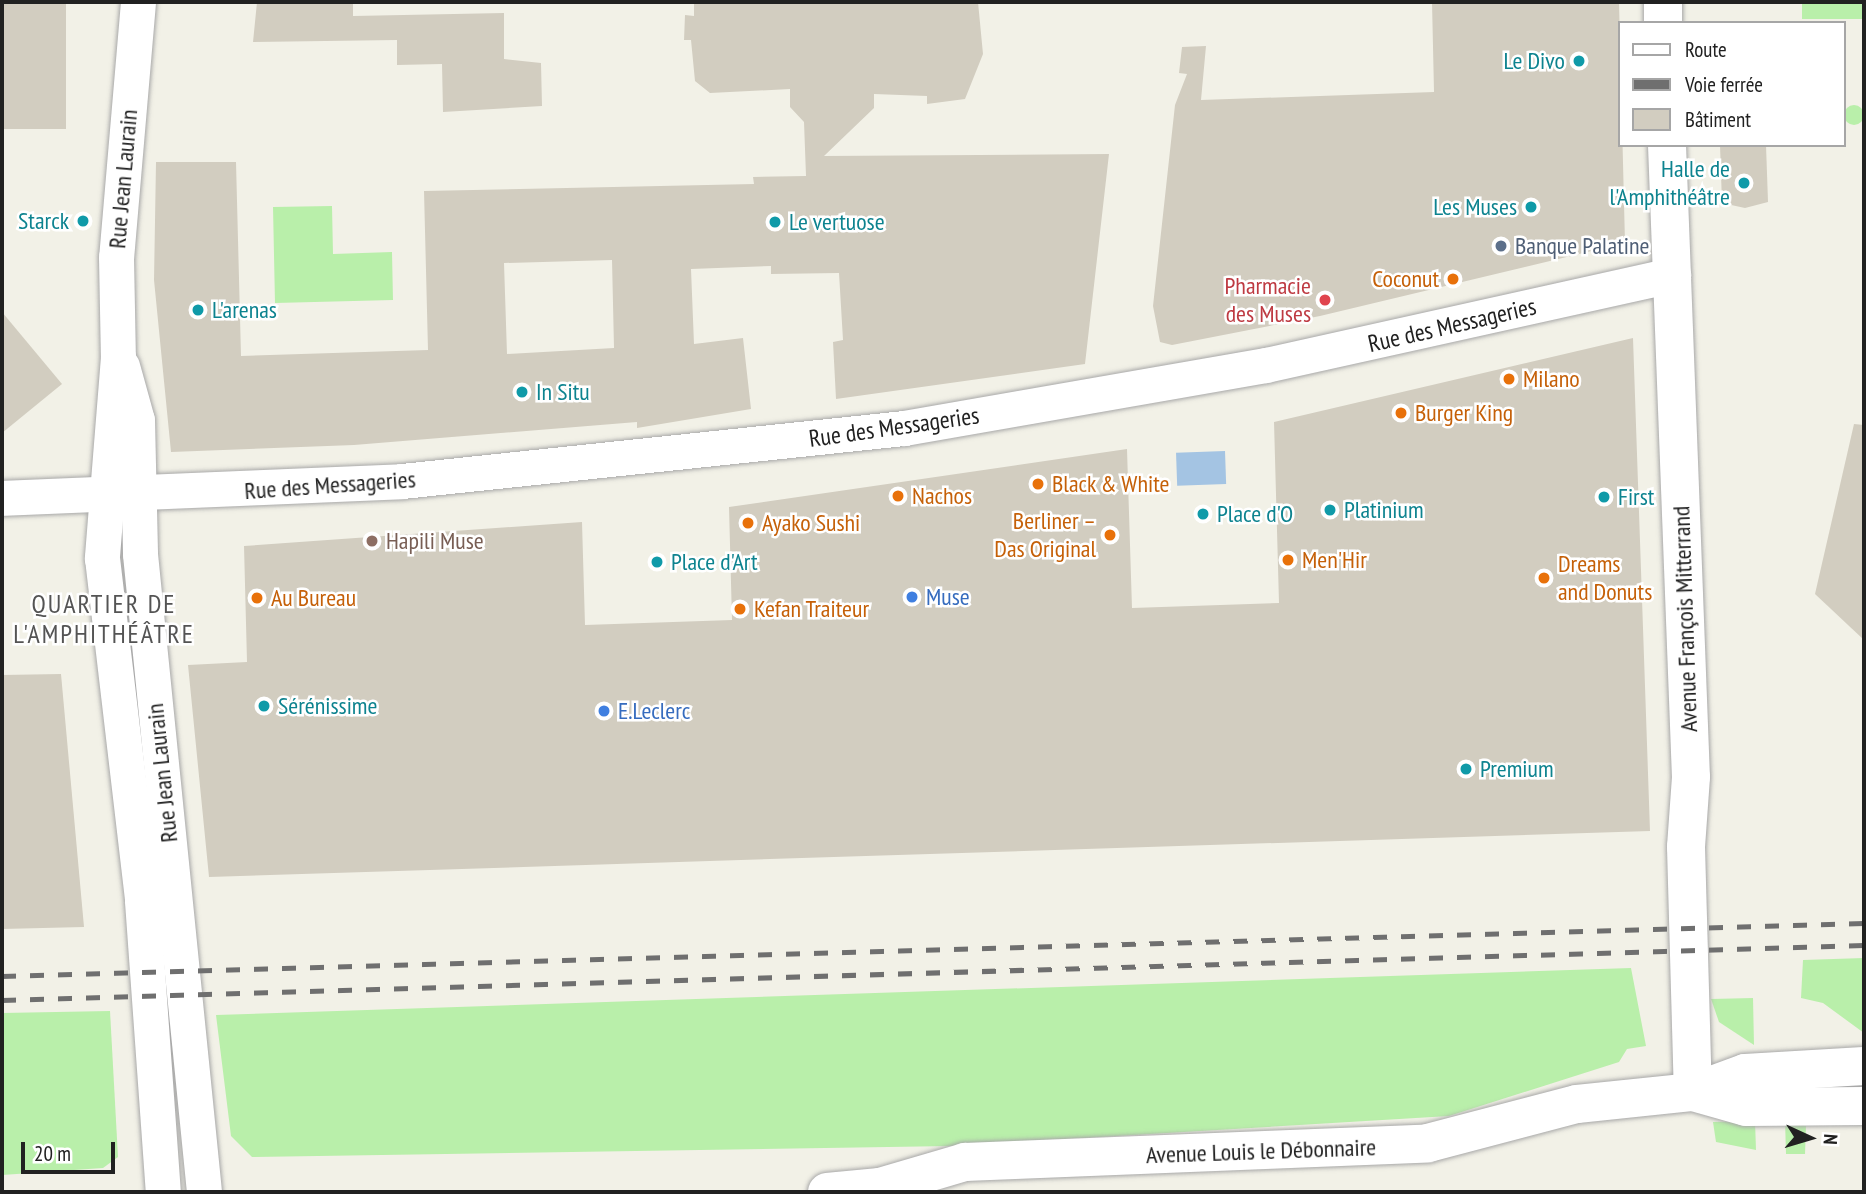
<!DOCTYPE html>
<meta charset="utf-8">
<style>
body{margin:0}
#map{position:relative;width:1866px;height:1194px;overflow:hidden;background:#f2f1e7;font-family:"PT Sans Narrow",sans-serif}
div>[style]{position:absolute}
.grass>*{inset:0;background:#b9efaa;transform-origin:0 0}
.round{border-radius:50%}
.water>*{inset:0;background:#a4c4e3;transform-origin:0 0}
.building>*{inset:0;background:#d2cdc0;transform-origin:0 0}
.roads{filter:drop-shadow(0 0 2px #a8a8a8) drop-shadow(0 0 2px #a8a8a8)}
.minor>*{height:35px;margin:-17.5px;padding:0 17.5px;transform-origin:17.5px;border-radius:17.5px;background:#fff}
.tertiary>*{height:38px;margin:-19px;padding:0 19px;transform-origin:19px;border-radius:19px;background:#fff}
.rail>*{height:5px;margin-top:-2.5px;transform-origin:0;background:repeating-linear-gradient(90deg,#6f6f6f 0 14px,transparent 0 28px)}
.dots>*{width:19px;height:19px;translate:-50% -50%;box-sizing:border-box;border:4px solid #fff;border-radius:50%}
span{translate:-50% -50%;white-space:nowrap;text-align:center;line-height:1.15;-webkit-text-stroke:5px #fff;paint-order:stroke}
.culture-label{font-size:24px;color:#0d838f}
.right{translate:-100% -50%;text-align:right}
.left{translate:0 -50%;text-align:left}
.street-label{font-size:24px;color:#212121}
.service-label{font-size:24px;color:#4e5e75}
.food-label{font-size:24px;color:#c56008}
.health-label{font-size:24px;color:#be3a42}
.education-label{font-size:24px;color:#785e54}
.shop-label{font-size:24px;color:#366cbe}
.neighbourhood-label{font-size:26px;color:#545454;letter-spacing:2px}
.frame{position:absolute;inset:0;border:4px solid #212121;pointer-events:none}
.legend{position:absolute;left:1618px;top:21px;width:228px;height:126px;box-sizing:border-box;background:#fff;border:2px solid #a6a6a6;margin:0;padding:9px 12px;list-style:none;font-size:21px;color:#212121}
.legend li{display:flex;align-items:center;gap:14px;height:35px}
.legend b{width:35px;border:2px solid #a6a6a6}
.north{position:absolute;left:1775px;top:1103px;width:70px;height:70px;-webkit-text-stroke:5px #fff;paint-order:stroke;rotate:94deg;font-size:19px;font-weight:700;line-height:28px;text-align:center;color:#212121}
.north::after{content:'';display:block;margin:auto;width:24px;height:32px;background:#212121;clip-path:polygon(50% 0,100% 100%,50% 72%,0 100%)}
.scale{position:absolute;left:21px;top:1142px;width:94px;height:32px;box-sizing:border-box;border:4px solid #212121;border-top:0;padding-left:9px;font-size:21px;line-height:24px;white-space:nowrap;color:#212121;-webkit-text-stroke:5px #fff;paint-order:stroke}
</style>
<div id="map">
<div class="grass">
<div style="left:1864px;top:4px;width:15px;height:62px;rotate:90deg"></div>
<div class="round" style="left:1844px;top:105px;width:20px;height:20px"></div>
<div style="clip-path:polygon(332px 206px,333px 254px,392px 252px,393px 300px,275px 303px,273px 207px)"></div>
<div style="clip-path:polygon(1864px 958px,1864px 1033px,1823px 1003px,1801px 998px,1803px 960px)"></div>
<div style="clip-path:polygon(1631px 968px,1646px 1046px,1627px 1049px,1619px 1062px,1449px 1116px,951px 1146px,252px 1157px,231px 1136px,216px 1015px)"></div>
<div style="clip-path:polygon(1753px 998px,1754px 1045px,1719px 1022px,1711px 999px)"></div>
<div style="clip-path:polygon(110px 1011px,118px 1157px,103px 1168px,2px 1175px,2px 1013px)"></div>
<div style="clip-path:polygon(1785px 1120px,1806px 1126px,1805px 1154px,1786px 1154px)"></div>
<div style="clip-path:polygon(1755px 1121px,1756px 1150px,1716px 1142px,1713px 1122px)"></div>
</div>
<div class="water">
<div style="left:1225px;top:451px;width:33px;height:49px;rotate:88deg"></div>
</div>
<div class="building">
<div style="left:2px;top:2px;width:64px;height:127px"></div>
<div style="clip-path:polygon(257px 2px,353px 2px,353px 16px,504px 13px,504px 59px,541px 63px,542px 106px,443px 112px,442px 64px,397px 65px,397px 40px,253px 42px)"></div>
<div style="clip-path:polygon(evenodd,694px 2px,978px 2px,983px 54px,965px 99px,927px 104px,927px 96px,874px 94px,874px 108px,824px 156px,1109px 154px,1085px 364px,836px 399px,833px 342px,843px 340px,839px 273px,771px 274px,771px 266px,691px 269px,694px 344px,743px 338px,751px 409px,637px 428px,637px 422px,354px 445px,171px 452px,154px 280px,156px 162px,236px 162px,241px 356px,428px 350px,424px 191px,754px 184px,753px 177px,806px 176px,804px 122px,790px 107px,790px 89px,710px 93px,695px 81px,691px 40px,684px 40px,685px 15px,694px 16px,694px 2px,612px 260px,614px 348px,507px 354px,504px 263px,612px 260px)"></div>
<div style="clip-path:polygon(1432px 2px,1619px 2px,1625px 243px,1320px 316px,1172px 345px,1160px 342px,1153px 306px,1175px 105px,1187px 74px,1179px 73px,1182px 47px,1206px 46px,1201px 100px,1434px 92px)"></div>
<div style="clip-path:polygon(1720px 145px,1766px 145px,1768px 202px,1745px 208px,1722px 203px)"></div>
<div style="clip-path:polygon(2px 312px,62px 384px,2px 433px)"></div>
<div style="clip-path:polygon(1633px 338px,1650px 831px,209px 877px,188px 665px,247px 662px,244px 546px,582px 522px,585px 625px,732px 620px,729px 507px,1127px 449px,1132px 608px,1279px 603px,1274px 422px)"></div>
<div style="clip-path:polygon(1854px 424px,1864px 425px,1864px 640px,1815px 594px)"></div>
<div style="clip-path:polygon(61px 674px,84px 927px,2px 929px,2px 675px)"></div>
</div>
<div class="roads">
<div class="minor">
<div style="left:138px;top:2px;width:256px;rotate:94.9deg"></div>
<div style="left:116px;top:257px;width:100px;rotate:88.9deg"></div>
<div style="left:118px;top:357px;width:202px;rotate:94.6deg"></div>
<div style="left:102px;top:558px;width:345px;rotate:83.3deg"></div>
<div style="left:142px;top:901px;width:292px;rotate:85.9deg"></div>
<div style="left:122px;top:366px;width:56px;rotate:74.5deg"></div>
<div style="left:137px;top:420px;width:134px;rotate:88.7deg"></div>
<div style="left:140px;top:554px;width:641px;rotate:84.27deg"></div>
<div style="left:2px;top:498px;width:400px;rotate:-2.4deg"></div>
<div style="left:402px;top:481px;width:505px;rotate:-6.03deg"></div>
<div style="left:904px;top:428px;width:367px;rotate:-9.9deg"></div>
<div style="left:1266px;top:365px;width:417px;rotate:-12.5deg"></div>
</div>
<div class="tertiary">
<div style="left:1663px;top:2px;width:21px;rotate:90deg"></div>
<div style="left:1667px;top:145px;width:632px;rotate:87.83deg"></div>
<div style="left:1691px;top:777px;width:70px;rotate:94.1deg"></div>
<div style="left:1686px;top:847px;width:245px;rotate:88.4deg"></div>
<div style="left:1693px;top:1092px;width:55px;rotate:15.8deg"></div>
<div style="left:1746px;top:1107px;width:118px;rotate:-0.5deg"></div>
<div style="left:827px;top:1192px;width:53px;rotate:-5.4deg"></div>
<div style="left:880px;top:1187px;width:89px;rotate:-16.4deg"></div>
<div style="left:965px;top:1162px;width:463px;rotate:-2.3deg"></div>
<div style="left:1428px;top:1143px;width:154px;rotate:-14.7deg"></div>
<div style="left:1577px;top:1104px;width:117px;rotate:-5.9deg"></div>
<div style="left:1693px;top:1092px;width:55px;rotate:-20.1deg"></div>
<div style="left:1745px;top:1073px;width:119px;rotate:-3.4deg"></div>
</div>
</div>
<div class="rail">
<div style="left:2px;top:976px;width:1863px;rotate:-1.63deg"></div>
<div style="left:2px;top:1000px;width:1863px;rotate:-1.69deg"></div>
</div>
<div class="dots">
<div style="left:1579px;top:61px;background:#0f9aa8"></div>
<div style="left:1744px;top:183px;background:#0f9aa8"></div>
<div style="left:1531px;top:207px;background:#0f9aa8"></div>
<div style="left:83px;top:221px;background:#0f9aa8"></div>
<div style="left:775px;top:222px;background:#0f9aa8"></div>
<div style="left:1501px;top:246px;background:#5c6f8a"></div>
<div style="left:1453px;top:279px;background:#e8710a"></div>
<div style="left:1325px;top:300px;background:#e0444e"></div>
<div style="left:198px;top:310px;background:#0f9aa8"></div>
<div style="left:1509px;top:379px;background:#e8710a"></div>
<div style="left:522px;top:392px;background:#0f9aa8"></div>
<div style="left:1401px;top:413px;background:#e8710a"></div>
<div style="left:1038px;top:484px;background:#e8710a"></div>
<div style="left:898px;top:496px;background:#e8710a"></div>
<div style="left:1604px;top:497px;background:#0f9aa8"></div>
<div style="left:1330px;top:510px;background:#0f9aa8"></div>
<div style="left:1203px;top:514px;background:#0f9aa8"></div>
<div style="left:748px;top:523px;background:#e8710a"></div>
<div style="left:1110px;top:535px;background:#e8710a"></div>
<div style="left:372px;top:541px;background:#8d6e63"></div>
<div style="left:1288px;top:560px;background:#e8710a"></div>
<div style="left:657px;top:562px;background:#0f9aa8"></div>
<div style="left:1544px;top:578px;background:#e8710a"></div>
<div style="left:912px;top:597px;background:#3f7fe0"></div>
<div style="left:257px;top:598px;background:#e8710a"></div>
<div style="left:740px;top:609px;background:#e8710a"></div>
<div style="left:264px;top:706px;background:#0f9aa8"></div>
<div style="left:604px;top:711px;background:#3f7fe0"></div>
<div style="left:1466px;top:769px;background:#0f9aa8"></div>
</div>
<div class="culture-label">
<span class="right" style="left:1565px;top:61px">Le Divo</span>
<span class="right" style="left:1730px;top:183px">Halle de<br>l'Amphithéâtre</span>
<span class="right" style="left:1517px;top:207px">Les Muses</span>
<span class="right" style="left:69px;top:221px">Starck</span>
<span class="left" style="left:789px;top:222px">Le vertuose</span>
<span class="left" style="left:212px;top:310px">L'arenas</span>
<span class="left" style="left:536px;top:392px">In Situ</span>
<span class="left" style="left:1618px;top:497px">First</span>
<span class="left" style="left:1344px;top:510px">Platinium</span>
<span class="left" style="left:1217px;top:514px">Place d'O</span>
<span class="left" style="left:671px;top:562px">Place d'Art</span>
<span class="left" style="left:278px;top:706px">Sérénissime</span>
<span class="left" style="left:1480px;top:769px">Premium</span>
</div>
<div class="street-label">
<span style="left:123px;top:179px;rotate:-85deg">Rue Jean Laurain</span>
<span style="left:1452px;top:325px;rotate:-13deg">Rue des Messageries</span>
<span style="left:894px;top:427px;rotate:-8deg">Rue des Messageries</span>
<span style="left:330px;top:485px;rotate:-4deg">Rue des Messageries</span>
<span style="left:1685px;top:619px;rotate:-92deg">Avenue François Mitterrand</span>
<span style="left:162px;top:773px;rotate:-96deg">Rue Jean Laurain</span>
<span style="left:1261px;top:1151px;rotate:-2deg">Avenue Louis le Débonnaire</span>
</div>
<div class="service-label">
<span class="left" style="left:1515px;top:246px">Banque Palatine</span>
</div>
<div class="food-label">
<span class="right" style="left:1439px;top:279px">Coconut</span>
<span class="left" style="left:1523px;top:379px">Milano</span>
<span class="left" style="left:1415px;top:413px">Burger King</span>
<span class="left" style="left:1052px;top:484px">Black &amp; White</span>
<span class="left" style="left:912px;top:496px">Nachos</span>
<span class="right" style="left:1096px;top:535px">Berliner –<br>Das Original</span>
<span class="left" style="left:762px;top:523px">Ayako Sushi</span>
<span class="left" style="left:1302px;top:560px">Men'Hir</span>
<span class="left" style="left:1558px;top:578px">Dreams<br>and Donuts</span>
<span class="left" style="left:271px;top:598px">Au Bureau</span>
<span class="left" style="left:754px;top:609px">Kefan Traiteur</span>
</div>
<div class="health-label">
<span class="right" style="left:1311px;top:300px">Pharmacie<br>des Muses</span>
</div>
<div class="education-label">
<span class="left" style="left:386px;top:541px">Hapili Muse</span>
</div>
<div class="shop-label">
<span class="left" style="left:926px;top:597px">Muse</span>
<span class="left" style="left:618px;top:711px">E.Leclerc</span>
</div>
<div class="neighbourhood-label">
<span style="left:104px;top:619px">QUARTIER DE<br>L'AMPHITHÉÂTRE</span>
</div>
<div class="frame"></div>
<ul class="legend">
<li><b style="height:9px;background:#fff"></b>Route</li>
<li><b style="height:9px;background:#6f6f6f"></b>Voie ferrée</li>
<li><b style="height:19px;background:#d2cdc0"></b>Bâtiment</li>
</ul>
<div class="north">N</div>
<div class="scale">20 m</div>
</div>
